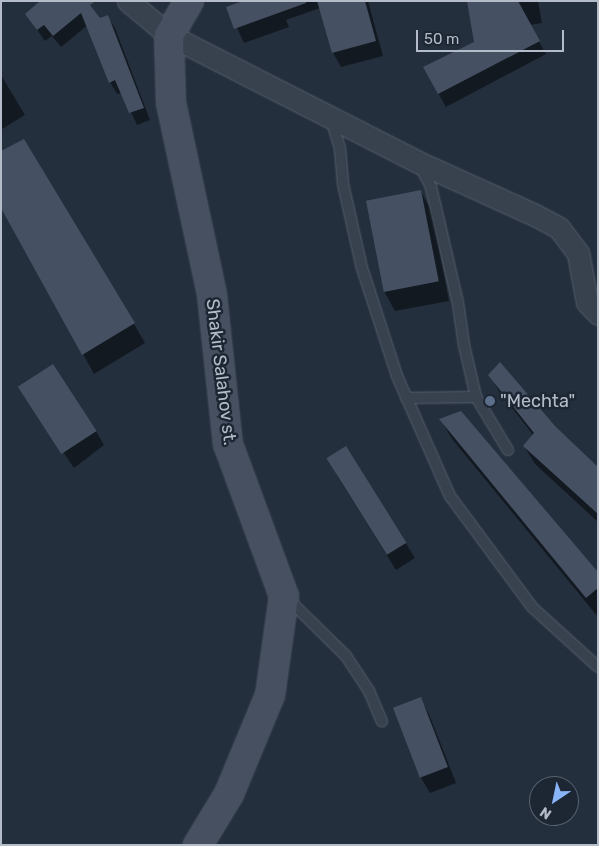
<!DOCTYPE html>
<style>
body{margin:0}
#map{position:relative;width:599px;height:846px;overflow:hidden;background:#242f3e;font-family:Rubik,sans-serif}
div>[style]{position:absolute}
.shadow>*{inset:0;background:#0007}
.building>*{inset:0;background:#455162;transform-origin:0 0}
.roads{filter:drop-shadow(0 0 1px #565f6c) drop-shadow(0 0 1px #565f6c)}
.lane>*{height:10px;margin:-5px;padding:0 5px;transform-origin:5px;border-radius:5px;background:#38414e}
.street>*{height:21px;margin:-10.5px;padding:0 10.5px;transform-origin:10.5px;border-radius:10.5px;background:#38414e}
.secondary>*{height:28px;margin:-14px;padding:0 14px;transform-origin:14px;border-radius:14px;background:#465061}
.dots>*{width:14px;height:14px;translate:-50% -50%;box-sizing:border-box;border:2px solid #1d2633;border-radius:50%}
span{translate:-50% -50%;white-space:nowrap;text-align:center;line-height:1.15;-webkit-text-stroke:5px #1d2633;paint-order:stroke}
.street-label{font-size:18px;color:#b4bcc9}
.poi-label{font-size:18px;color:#b4bcc9}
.left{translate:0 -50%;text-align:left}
.frame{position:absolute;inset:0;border:2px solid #b4bcc9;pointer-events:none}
.north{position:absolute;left:529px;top:776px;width:50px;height:50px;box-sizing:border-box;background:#1d2633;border:1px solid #59626f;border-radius:50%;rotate:214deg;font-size:14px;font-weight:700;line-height:20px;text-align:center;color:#b4bcc9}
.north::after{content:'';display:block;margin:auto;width:18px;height:22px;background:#8ab4f8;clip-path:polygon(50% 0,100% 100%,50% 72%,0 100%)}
.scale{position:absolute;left:416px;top:30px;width:148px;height:22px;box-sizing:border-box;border:2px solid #b4bcc9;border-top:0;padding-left:6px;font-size:15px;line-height:18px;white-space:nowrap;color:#b4bcc9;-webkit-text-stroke:4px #1d2633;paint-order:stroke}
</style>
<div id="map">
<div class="shadow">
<div style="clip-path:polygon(85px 1px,100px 19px,107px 16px,115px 28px,150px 120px,137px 125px,122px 93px,117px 94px,110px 82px,88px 25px,61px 47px,52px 36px,45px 41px,26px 14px)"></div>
<div style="clip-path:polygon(247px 1px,368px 1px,383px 56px,341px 67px,333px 53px,320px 8px,286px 20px,289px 27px,244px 43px,228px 8px)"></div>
<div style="clip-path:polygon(468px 1px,538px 1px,542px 23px,530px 25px,546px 54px,446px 107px,424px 68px,475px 42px)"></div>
<div style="clip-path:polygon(1px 75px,25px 115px,2px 129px,1px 128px)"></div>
<div style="clip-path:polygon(421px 192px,432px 211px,449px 301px,395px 311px,384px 291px)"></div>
<div style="clip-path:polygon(1px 205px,134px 324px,145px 343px,94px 374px)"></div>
<div style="clip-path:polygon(490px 375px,554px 427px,598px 468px,598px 522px,535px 464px,524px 446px,534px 436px,500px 393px)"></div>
<div style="clip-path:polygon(19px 388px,96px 431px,104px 445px,74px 468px)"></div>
<div style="clip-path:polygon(441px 420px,598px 574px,598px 617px,452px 439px)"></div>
<div style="clip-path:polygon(346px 447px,415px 558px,396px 570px,336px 474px)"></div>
<div style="clip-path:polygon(420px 699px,429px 714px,456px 783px,430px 793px,421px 778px,394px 709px)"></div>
</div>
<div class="building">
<div style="clip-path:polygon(40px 1px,96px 1px,90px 5px,100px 18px,108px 15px,144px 108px,129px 113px,115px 80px,109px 83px,81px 13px,53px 36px,44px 25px,37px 30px,25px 14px)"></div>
<div style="clip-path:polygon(243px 1px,306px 1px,306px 3px,234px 29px,226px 7px)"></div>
<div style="clip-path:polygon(317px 1px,365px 1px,376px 41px,332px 53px)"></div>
<div style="clip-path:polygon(467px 1px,518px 1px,540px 41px,438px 94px,423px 67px,474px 42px)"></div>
<div style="clip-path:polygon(24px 139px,135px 323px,82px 355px,1px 208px,1px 151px)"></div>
<div style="left:421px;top:190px;width:93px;height:56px;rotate:79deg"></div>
<div style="clip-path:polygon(500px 362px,555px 426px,598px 467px,598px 514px,523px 446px,534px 433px,488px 375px)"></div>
<div style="left:53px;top:364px;width:80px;height:42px;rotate:57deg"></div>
<div style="clip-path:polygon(461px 411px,598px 572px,598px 588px,586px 598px,439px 419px)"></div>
<div style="left:346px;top:446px;width:114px;height:23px;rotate:58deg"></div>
<div style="left:421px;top:697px;width:75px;height:30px;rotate:69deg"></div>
</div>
<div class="roads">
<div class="lane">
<div style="left:331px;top:119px;width:31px;rotate:73deg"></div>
<div style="left:340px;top:149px;width:35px;rotate:85deg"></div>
<div style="left:343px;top:184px;width:86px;rotate:77.3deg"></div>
<div style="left:362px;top:268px;width:114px;rotate:72deg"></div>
<div style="left:397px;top:376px;width:131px;rotate:66.2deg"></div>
<div style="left:450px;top:496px;width:138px;rotate:53.5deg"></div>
<div style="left:532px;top:607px;width:89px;rotate:42.3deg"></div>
<div style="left:420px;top:166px;width:24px;rotate:62deg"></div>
<div style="left:431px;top:187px;width:119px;rotate:76.9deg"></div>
<div style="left:458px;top:303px;width:42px;rotate:81.9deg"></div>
<div style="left:464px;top:345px;width:53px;rotate:77deg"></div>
<div style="left:406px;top:398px;width:70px;rotate:-0.8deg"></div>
<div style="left:476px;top:397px;width:62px;rotate:58.9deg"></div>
<div style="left:287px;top:598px;width:83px;rotate:44.5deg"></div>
<div style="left:346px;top:656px;width:42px;rotate:56.7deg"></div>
<div style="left:369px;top:691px;width:33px;rotate:67deg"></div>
</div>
<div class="street">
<div style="left:128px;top:1px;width:53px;rotate:39.7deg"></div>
<div style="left:169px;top:35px;width:280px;rotate:27deg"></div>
<div style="left:418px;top:162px;width:128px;rotate:24.4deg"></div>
<div style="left:535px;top:215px;width:27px;rotate:28deg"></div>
<div style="left:559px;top:228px;width:31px;rotate:53deg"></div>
<div style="left:578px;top:253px;width:50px;rotate:79.6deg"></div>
<div style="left:587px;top:302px;width:16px;rotate:47deg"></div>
</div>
<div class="secondary">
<div style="left:189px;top:1px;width:39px;rotate:120deg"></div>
<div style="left:169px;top:35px;width:68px;rotate:88.3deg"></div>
<div style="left:171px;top:103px;width:196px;rotate:77.9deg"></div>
<div style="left:212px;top:295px;width:150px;rotate:83.9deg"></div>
<div style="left:228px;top:444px;width:162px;rotate:69.8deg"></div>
<div style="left:284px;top:596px;width:100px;rotate:98deg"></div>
<div style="left:270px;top:695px;width:107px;rotate:112.5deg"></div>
<div style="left:229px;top:794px;width:60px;rotate:121.3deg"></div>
</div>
</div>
<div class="dots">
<div style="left:490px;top:401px;background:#5c6f8a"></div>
</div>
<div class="street-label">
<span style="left:221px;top:372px;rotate:83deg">Shakir Salahov st.</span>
</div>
<div class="poi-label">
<span class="left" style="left:500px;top:401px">"Mechta"</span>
</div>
<div class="frame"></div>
<div class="north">N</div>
<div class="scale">50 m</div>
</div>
